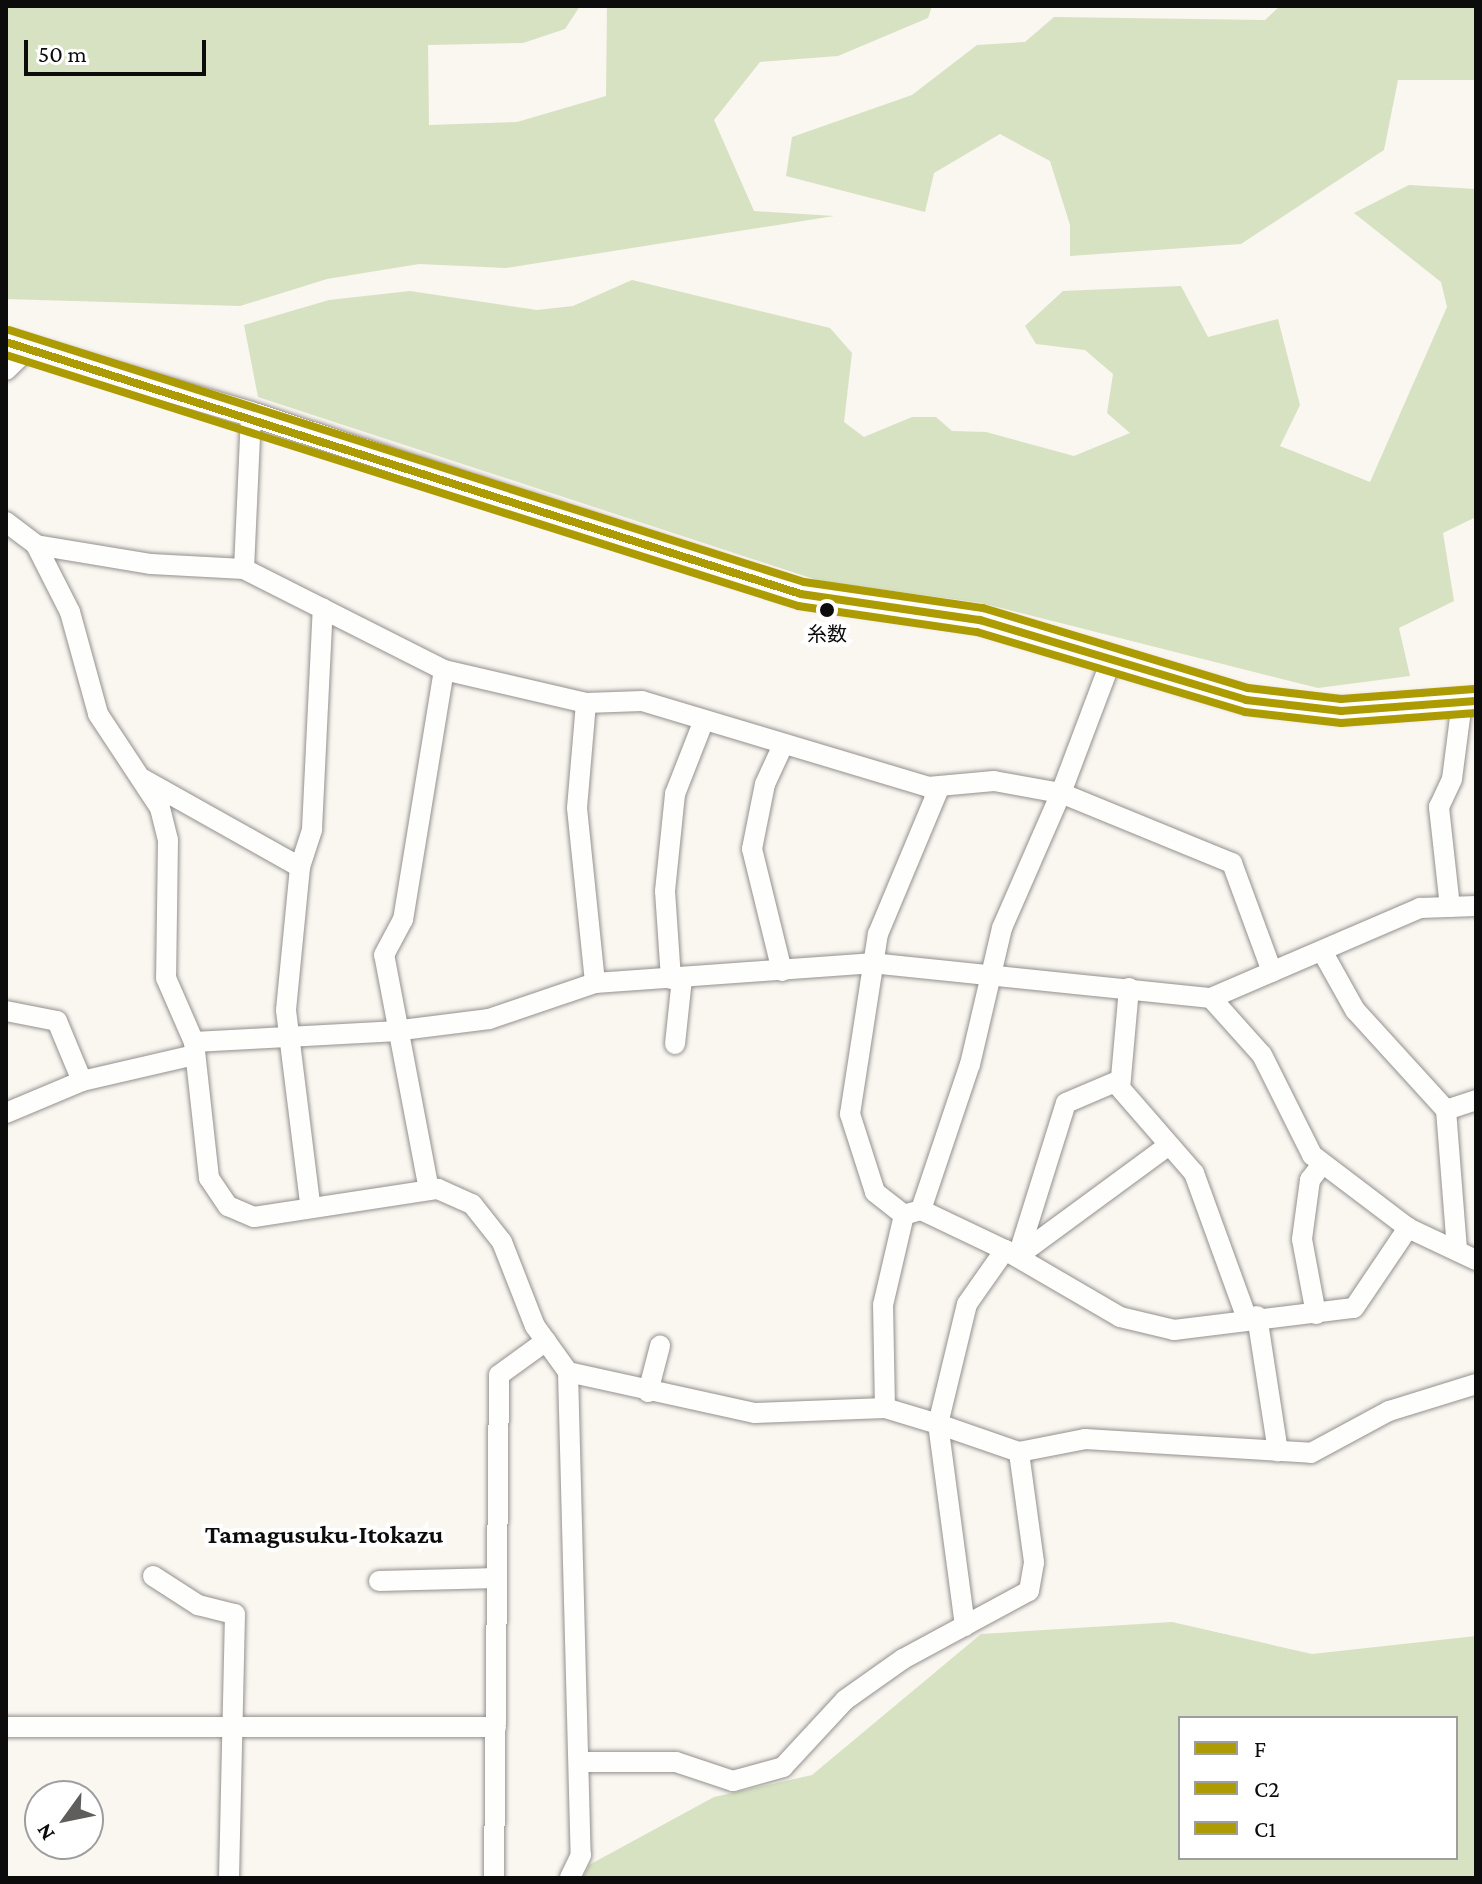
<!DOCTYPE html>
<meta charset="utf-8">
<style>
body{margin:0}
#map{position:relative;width:1482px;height:1884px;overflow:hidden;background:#faf6f0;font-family:"Crimson Pro","Noto Sans JP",serif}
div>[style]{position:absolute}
.forest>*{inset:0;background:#d7e2c2}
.roads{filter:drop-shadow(0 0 2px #93918f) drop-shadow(0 0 2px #93918f)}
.minor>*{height:20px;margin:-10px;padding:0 10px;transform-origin:10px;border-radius:10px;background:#fefefd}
.tertiary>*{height:24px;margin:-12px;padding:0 12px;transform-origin:12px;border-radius:12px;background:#fefefd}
.bus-1>*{height:8px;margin:-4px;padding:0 4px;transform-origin:4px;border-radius:4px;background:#ad9b03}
.bus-2>*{height:8px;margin:-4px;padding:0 4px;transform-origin:4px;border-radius:4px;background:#ad9b03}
.bus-3>*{height:8px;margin:-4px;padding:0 4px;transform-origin:4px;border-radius:4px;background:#ad9b03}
.dots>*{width:22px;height:22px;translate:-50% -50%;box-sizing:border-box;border:4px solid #fff;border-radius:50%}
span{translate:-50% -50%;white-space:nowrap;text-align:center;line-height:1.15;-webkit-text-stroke:8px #fff;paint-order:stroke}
.bus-label{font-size:20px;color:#0c0c0c}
.quarter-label{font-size:26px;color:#0c0c0c;font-weight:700}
.frame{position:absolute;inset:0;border:8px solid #0c0c0c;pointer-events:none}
.legend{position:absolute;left:1178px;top:1716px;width:280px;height:144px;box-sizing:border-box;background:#fff;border:2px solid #9e9e9e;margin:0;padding:10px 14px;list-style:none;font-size:24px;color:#0c0c0c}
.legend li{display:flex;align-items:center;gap:16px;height:40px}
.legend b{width:40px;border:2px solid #9e9e9e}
.north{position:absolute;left:24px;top:1780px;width:80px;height:80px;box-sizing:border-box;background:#fff;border:2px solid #9e9e9e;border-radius:50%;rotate:237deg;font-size:22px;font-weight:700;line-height:32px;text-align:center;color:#0c0c0c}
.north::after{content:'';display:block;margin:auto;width:28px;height:36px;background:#5f5e5c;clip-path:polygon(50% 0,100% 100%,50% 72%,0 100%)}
.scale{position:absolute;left:24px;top:40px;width:182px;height:36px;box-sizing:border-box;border:4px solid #0c0c0c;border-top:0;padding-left:10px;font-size:24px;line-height:28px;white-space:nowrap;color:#0c0c0c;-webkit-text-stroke:6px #fff;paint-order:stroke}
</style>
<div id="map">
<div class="forest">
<div style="clip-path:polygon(6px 6px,580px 6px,565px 29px,523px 43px,428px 45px,429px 125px,517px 122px,606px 96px,607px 6px,932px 6px,928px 18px,838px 56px,760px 62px,714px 120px,754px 211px,834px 216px,506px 268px,419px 264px,327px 279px,240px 306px,6px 299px)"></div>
<div style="clip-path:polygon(1280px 6px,1476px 6px,1476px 80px,1398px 80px,1384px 150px,1241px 244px,1070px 256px,1070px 225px,1050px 161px,1000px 134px,934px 173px,925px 212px,786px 176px,792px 137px,912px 95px,977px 45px,1025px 42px,1054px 17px,1265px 20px)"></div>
<div style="clip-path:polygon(1409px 185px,1476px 189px,1476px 517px,1443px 533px,1454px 601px,1399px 628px,1410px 676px,1318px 688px,981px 603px,820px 581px,258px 397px,244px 325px,329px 300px,410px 291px,537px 310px,573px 306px,632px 280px,830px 328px,852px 353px,844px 422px,864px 437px,912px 417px,936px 417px,952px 431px,986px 432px,1074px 456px,1130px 433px,1107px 413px,1113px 374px,1085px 350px,1036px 344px,1025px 326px,1063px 291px,1181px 286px,1208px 337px,1278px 319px,1300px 405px,1280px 446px,1370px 482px,1447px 307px,1441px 282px,1354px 213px)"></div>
<div style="clip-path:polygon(evenodd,1172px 1622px,1312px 1654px,1476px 1636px,1476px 1878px,583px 1878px,589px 1865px,714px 1797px,812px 1775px,981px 1634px,1172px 1622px,1180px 1718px,1456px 1718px,1456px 1858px,1180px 1858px,1180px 1718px)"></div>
</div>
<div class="roads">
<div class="minor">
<div style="left:6px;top:370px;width:30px;rotate:-44deg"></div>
<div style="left:6px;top:522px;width:38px;rotate:37deg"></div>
<div style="left:36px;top:545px;width:75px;rotate:63.1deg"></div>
<div style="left:70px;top:612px;width:106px;rotate:74.6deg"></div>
<div style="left:98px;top:714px;width:113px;rotate:56.6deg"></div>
<div style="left:160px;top:808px;width:33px;rotate:76deg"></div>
<div style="left:168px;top:840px;width:138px;rotate:90.8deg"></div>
<div style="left:166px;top:978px;width:70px;rotate:66.4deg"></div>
<div style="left:194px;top:1042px;width:137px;rotate:83.7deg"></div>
<div style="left:209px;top:1178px;width:34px;rotate:56deg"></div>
<div style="left:228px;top:1206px;width:28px;rotate:23deg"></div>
<div style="left:254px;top:1217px;width:186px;rotate:-8.7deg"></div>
<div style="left:438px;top:1189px;width:37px;rotate:24deg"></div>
<div style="left:472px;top:1204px;width:48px;rotate:51.7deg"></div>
<div style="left:502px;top:1242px;width:90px;rotate:68.6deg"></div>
<div style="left:535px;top:1326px;width:57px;rotate:54.3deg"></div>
<div style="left:568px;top:1372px;width:483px;rotate:88.5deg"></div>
<div style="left:581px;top:1855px;width:25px;rotate:116deg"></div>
<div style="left:36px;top:545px;width:117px;rotate:9.4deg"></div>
<div style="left:151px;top:564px;width:93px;rotate:3.1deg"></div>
<div style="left:244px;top:569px;width:224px;rotate:26.8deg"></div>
<div style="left:444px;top:670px;width:146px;rotate:13.1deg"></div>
<div style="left:586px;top:703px;width:56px;rotate:-2deg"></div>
<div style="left:642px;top:701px;width:299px;rotate:16.7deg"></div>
<div style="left:928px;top:787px;width:66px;rotate:-5.2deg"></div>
<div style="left:994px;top:781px;width:68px;rotate:10.2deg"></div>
<div style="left:1061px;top:793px;width:147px;rotate:113.6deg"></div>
<div style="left:1002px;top:928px;width:140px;rotate:103.2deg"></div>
<div style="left:970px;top:1064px;width:154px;rotate:108.6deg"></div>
<div style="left:244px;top:569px;width:155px;rotate:-87.4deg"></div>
<div style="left:1112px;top:658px;width:144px;rotate:110.7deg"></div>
<div style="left:1061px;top:793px;width:185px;rotate:22.3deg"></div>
<div style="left:1232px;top:863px;width:116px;rotate:69.8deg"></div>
<div style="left:586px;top:703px;width:105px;rotate:94.9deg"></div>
<div style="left:577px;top:808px;width:176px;rotate:84.1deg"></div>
<div style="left:143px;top:779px;width:180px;rotate:29.3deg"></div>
<div style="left:1450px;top:907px;width:101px;rotate:-96.3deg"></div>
<div style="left:1439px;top:807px;width:31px;rotate:-65deg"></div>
<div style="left:1452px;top:779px;width:78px;rotate:-82.6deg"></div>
<div style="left:1322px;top:951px;width:68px;rotate:60.8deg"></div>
<div style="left:1355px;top:1010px;width:135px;rotate:47.7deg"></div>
<div style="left:1446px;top:1110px;width:141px;rotate:85.5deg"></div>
<div style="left:782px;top:971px;width:126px;rotate:-103.8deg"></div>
<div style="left:752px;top:849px;width:66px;rotate:-78.7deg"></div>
<div style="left:765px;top:784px;width:43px;rotate:-65.2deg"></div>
<div style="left:671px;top:979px;width:88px;rotate:-93.9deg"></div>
<div style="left:665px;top:891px;width:98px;rotate:-84.1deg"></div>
<div style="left:675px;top:794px;width:79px;rotate:-68.6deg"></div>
<div style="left:1129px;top:988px;width:100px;rotate:95.1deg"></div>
<div style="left:1120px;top:1088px;width:113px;rotate:49deg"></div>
<div style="left:1194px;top:1173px;width:152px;rotate:70deg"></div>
<div style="left:1211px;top:998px;width:76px;rotate:48.2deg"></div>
<div style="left:1262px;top:1055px;width:112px;rotate:63.4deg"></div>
<div style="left:1312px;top:1155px;width:121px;rotate:37.2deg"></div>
<div style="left:1408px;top:1228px;width:75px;rotate:25.2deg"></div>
<div style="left:6px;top:1011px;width:52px;rotate:11.1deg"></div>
<div style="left:57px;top:1021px;width:65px;rotate:67.4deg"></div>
<div style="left:194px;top:1042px;width:200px;rotate:-3.1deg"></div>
<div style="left:394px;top:1031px;width:96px;rotate:-7.2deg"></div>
<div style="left:489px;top:1019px;width:112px;rotate:-18.8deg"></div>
<div style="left:595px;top:983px;width:277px;rotate:-4.1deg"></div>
<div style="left:871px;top:963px;width:342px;rotate:5.9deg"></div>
<div style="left:1211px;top:998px;width:228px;rotate:-23.3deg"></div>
<div style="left:1420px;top:908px;width:56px;rotate:-2deg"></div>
<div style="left:675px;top:1044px;width:66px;rotate:-83.9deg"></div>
<div style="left:1446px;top:1110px;width:32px;rotate:-18deg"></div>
<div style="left:6px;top:1113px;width:82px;rotate:-22.8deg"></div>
<div style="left:82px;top:1081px;width:111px;rotate:-13deg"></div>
<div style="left:429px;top:1190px;width:239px;rotate:-100.8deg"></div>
<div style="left:384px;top:955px;width:40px;rotate:-62deg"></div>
<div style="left:403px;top:920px;width:253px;rotate:-80.7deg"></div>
<div style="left:310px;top:1203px;width:194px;rotate:-97.1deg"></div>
<div style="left:286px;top:1010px;width:144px;rotate:-84.4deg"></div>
<div style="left:300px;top:867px;width:40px;rotate:-72deg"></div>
<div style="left:312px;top:829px;width:221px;rotate:-87.2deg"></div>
<div style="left:904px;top:1215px;width:37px;rotate:-142deg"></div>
<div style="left:875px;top:1192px;width:82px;rotate:-107.8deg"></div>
<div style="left:850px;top:1114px;width:182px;rotate:-81.2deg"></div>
<div style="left:878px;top:934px;width:160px;rotate:-67.3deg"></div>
<div style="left:1005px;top:1250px;width:133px;rotate:30.2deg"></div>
<div style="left:1120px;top:1317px;width:56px;rotate:13.5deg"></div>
<div style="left:1174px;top:1330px;width:181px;rotate:-7deg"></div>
<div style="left:1354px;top:1308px;width:97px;rotate:-56deg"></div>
<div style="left:1018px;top:1256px;width:160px;rotate:-72.6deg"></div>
<div style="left:1066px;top:1103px;width:59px;rotate:-23.1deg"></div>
<div style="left:1018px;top:1256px;width:187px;rotate:-36.3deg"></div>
<div style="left:1316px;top:1314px;width:76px;rotate:-100.6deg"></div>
<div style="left:1302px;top:1239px;width:60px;rotate:-82.3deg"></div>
<div style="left:1310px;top:1180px;width:20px;rotate:-53deg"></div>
<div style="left:1257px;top:1316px;width:137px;rotate:81.2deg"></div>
<div style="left:568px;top:1372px;width:191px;rotate:12.4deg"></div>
<div style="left:755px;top:1413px;width:130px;rotate:-2.2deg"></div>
<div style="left:885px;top:1408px;width:55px;rotate:16.8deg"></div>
<div style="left:938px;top:1424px;width:123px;rotate:-76.4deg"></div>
<div style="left:967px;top:1304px;width:66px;rotate:-54.9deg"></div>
<div style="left:1005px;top:1250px;width:93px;rotate:-154.5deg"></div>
<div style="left:921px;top:1210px;width:18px;rotate:164deg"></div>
<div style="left:648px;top:1392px;width:48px;rotate:-75.4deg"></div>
<div style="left:885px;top:1408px;width:103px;rotate:-91.1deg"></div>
<div style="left:883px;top:1305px;width:92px;rotate:-76.9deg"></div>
<div style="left:153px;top:1576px;width:54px;rotate:32.8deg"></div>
<div style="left:198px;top:1605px;width:38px;rotate:14deg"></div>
<div style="left:235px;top:1614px;width:264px;rotate:91.3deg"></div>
<div style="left:379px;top:1581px;width:118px;rotate:-1.5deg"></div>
<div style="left:965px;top:1626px;width:204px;rotate:-97.6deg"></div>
<div style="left:938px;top:1424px;width:86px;rotate:19.1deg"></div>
<div style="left:1019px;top:1452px;width:67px;rotate:-11.1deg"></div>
<div style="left:1085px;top:1439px;width:226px;rotate:3.5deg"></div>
<div style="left:1311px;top:1453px;width:89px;rotate:-28.3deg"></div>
<div style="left:1389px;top:1411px;width:91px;rotate:-17.2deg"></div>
<div style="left:6px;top:1727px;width:490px"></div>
<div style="left:579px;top:1762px;width:97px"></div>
<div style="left:676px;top:1762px;width:60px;rotate:18.4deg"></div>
<div style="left:733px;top:1781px;width:52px;rotate:-15.6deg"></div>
<div style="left:783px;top:1767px;width:91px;rotate:-47.2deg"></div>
<div style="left:845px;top:1700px;width:71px;rotate:-35.3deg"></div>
<div style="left:903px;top:1659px;width:143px;rotate:-28.4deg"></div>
<div style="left:1029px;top:1591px;width:29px;rotate:-80deg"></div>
<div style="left:1034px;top:1562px;width:111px;rotate:-97.8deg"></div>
<div style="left:494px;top:1878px;width:503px;rotate:-89.43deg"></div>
<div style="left:499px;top:1375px;width:58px;rotate:-35.9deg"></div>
</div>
<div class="tertiary">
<div style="left:6px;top:342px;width:255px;rotate:16.4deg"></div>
<div style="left:251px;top:414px;width:579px;rotate:18.12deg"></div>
<div style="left:801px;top:594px;width:181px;rotate:8.3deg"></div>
<div style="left:980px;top:620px;width:278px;rotate:16.7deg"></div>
<div style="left:1246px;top:700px;width:96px;rotate:6.6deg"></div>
<div style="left:1341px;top:711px;width:135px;rotate:-4.2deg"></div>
</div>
</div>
<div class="bus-1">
<div style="left:6px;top:342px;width:834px;rotate:17.59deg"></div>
<div style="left:801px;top:594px;width:181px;rotate:8.3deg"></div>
<div style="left:980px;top:620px;width:278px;rotate:16.7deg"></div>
<div style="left:1246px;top:700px;width:96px;rotate:6.6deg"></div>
<div style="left:1341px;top:711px;width:135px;rotate:-4.2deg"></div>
</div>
<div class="bus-2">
<div style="left:6px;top:355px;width:831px;rotate:17.58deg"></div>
<div style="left:798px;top:606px;width:181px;rotate:8.3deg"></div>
<div style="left:977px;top:632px;width:280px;rotate:16.6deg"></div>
<div style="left:1245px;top:712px;width:97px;rotate:6.5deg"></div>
<div style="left:1341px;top:723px;width:135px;rotate:-4.2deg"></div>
</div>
<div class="bus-3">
<div style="left:9px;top:330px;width:834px;rotate:17.59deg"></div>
<div style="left:804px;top:582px;width:181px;rotate:8.3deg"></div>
<div style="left:983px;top:608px;width:277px;rotate:16.8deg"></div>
<div style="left:1248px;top:688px;width:94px;rotate:6.7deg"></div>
<div style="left:1341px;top:699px;width:134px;rotate:-4.3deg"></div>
</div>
<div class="dots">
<div style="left:827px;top:610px;background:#0c0c0c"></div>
</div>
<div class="bus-label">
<span style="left:827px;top:634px">糸数</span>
</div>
<div class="quarter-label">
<span style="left:324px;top:1535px">Tamagusuku-Itokazu</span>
</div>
<div class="frame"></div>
<ul class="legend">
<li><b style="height:10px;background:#ad9b03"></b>F</li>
<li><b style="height:10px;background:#ad9b03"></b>C2</li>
<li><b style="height:10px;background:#ad9b03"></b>C1</li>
</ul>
<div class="north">N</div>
<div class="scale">50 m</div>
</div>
